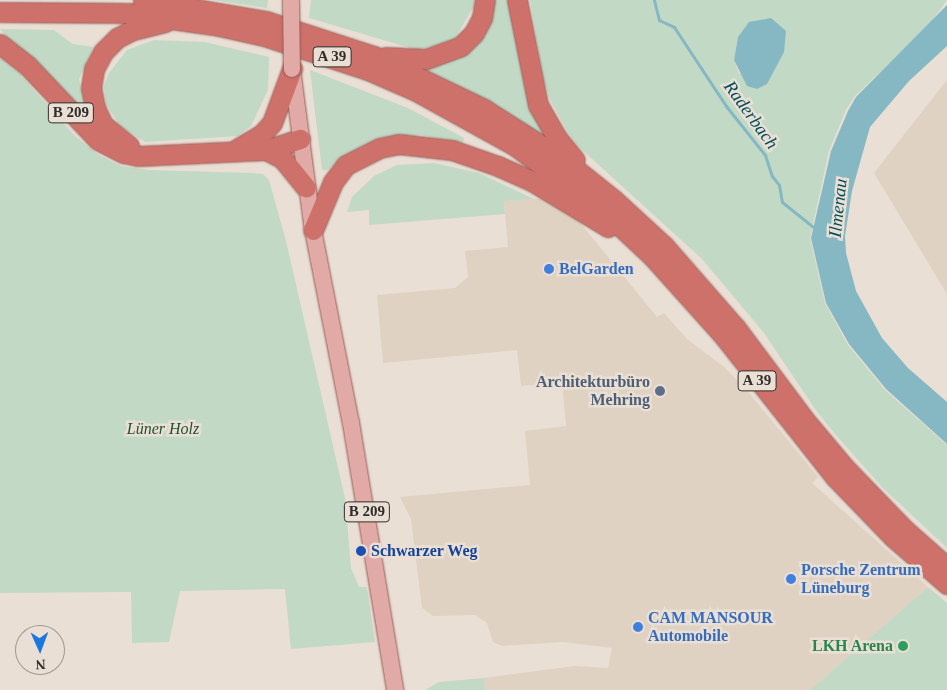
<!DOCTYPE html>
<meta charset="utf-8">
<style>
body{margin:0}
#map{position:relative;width:947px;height:690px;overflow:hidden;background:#e9dfd5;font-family:"Times New Roman",serif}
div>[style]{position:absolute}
.built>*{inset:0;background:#e0d2c2}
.green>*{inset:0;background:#c2d9c6}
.water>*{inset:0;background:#85b8c3}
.stream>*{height:3px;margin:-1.5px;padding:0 1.5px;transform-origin:1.5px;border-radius:1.5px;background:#85b8c3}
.roads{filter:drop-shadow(0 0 1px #975953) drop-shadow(0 0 1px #975953)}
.primary>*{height:16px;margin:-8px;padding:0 8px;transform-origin:8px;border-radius:8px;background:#e2aaa6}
.highway>*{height:19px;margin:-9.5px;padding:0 9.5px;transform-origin:9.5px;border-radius:9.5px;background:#ce716a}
.bridges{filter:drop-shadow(0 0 1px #975953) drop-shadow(0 0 1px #975953)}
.primary-bridge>*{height:16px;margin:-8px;padding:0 8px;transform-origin:8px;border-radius:8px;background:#e2aaa6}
.dots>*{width:14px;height:14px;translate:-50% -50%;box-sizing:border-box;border:2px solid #e9dfd5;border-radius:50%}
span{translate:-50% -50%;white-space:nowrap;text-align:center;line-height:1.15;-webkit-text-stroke:5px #e9dfd5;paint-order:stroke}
.shield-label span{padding:1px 4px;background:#e9dfd5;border:1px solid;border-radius:4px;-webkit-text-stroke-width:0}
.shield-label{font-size:15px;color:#312d29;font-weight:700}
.shop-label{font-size:16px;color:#366cbe;font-weight:700}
.left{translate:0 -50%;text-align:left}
.service-label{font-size:16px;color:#4e5e75;font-weight:700}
.right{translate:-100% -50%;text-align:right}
.park-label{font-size:16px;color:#1d532d;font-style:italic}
.transit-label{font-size:16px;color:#164399;font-weight:700}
.leisure-label{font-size:16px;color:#27864d;font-weight:700}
.water-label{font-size:18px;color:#004d59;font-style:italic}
.north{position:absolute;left:15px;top:625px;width:50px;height:50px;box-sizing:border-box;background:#e9dfd5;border:1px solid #9f9890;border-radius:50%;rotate:178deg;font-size:14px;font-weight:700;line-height:20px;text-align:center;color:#312d29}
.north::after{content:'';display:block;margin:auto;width:18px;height:22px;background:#1b77e0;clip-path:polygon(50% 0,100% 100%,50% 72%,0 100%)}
</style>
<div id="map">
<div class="built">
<div style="clip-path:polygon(947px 80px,947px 294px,874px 173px)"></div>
<div style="clip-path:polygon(550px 198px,569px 209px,657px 317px,664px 313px,687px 339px,723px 366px,745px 388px,818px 477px,812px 483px,928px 587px,810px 690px,485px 690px,484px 678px,575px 666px,608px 668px,612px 648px,563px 642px,502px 646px,493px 642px,487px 623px,475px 615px,433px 616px,422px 608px,411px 519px,400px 497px,530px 485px,525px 431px,566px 426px,562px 382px,521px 386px,517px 350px,383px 363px,377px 295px,455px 288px,468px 277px,465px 251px,508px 247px,504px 201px)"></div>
</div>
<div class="green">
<div style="clip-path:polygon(214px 0,268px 0,267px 8px)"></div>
<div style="clip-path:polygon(311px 0,474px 0,474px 6px,454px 40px,417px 50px,309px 18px)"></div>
<div style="clip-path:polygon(491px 0,511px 0,553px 145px,407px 63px,447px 60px)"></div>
<div style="clip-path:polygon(evenodd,530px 0,947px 0,929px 25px,855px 96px,846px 110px,829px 151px,810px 238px,825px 303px,848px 345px,885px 390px,947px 445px,947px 548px,882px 487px,835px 434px,815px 409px,764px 333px,702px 259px,579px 147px,567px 131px,550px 100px,543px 77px,530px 0,738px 37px,784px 52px,776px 65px,739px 74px,734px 60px,738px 37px)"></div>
<div style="clip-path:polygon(0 29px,54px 30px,73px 44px,93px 47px,79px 79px,85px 105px,81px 116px)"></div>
<div style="clip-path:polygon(154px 40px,205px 42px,269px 57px,268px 90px,251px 126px,238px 136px,145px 142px,120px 126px,106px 104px,104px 86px,109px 73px,127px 50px)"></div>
<div style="clip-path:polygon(0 58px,19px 73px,74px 135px,97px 154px,121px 166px,149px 170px,252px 173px,263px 174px,269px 180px,286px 241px,345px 498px,351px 568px,359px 587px,366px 587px,368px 594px,375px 642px,291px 649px,285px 589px,180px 591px,169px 642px,132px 643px,131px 592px,0 593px)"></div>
<div style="clip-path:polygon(310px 70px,408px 108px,464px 138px,463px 143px,422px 135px,377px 138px,340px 158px,328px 170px,322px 170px)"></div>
<div style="clip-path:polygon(434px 163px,479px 173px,534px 199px,504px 201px,505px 214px,369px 225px,369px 210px,347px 212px,352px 197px,374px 176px,397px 165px)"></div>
<div style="clip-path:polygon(928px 587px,947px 603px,947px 690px,810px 690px)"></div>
<div style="clip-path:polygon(484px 678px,485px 690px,425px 690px,439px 682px)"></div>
</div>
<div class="water">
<div style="clip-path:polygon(947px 5px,947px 46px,909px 81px,870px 127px,852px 191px,845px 236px,846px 253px,856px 291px,882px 338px,908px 368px,947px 402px,947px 444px,886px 389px,849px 344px,826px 303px,811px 238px,831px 151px,848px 111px,856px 97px)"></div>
<div style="clip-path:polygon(771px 18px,786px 31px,784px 52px,767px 84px,757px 89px,747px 86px,734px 60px,738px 37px,749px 22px)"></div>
</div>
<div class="stream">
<div style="left:654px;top:0;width:21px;rotate:76deg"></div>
<div style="left:659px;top:20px;width:17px;rotate:25deg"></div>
<div style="left:674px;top:27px;width:95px;rotate:56.6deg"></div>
<div style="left:726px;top:106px;width:63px;rotate:51.5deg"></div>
<div style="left:765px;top:155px;width:22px;rotate:72deg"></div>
<div style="left:772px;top:176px;width:11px;rotate:52deg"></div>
<div style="left:779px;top:185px;width:17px;rotate:80deg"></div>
<div style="left:782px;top:202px;width:45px;rotate:38.7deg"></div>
</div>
<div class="roads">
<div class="primary">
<div style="left:292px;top:69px;width:162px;rotate:82.6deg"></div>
<div style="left:313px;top:230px;width:197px;rotate:78.9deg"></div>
<div style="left:351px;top:423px;width:271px;rotate:80.6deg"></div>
</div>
<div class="highway">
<div style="left:143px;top:0;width:125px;rotate:9.7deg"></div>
<div style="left:266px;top:21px;width:114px;rotate:18deg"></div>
<div style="left:374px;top:56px;width:122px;rotate:25.7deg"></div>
<div style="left:484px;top:109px;width:95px;rotate:32.5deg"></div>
<div style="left:564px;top:160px;width:64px;rotate:38.7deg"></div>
<div style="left:614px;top:200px;width:68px;rotate:42.6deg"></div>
<div style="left:664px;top:246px;width:108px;rotate:48.8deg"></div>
<div style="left:735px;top:327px;width:114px;rotate:53.2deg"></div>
<div style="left:803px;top:418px;width:65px;rotate:50deg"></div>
<div style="left:845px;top:468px;width:85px;rotate:46deg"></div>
<div style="left:904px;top:529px;width:57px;rotate:41.5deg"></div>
<div style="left:517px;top:0;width:107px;rotate:78.7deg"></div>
<div style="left:538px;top:105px;width:38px;rotate:60deg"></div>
<div style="left:557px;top:138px;width:28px;rotate:51deg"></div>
<div style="left:0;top:12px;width:128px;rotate:0.4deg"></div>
<div style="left:128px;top:13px;width:92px;rotate:8.1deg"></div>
<div style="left:219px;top:26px;width:46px;rotate:12.5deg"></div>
<div style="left:264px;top:36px;width:109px;rotate:18.1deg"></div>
<div style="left:368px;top:70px;width:52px;rotate:23.6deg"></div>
<div style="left:416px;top:91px;width:112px;rotate:28.9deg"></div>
<div style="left:514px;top:145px;width:110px;rotate:36.1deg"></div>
<div style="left:603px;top:210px;width:67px;rotate:43.2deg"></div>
<div style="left:652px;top:256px;width:106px;rotate:48.1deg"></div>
<div style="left:723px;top:335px;width:181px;rotate:51.7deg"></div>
<div style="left:835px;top:477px;width:83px;rotate:46deg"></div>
<div style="left:893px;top:537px;width:72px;rotate:41deg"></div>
<div style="left:0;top:44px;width:34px;rotate:38deg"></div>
<div style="left:27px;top:65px;width:103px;rotate:46.6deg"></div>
<div style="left:98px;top:140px;width:29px;rotate:27deg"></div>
<div style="left:124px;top:153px;width:14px;rotate:12deg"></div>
<div style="left:138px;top:156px;width:128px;rotate:-2.7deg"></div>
<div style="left:266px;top:150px;width:36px;rotate:-18deg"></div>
<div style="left:386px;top:57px;width:40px;rotate:2.9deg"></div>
<div style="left:426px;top:59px;width:37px;rotate:-20deg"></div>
<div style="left:461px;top:46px;width:18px;rotate:-45deg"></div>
<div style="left:474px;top:33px;width:17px;rotate:-62deg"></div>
<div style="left:482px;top:18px;width:18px;rotate:-81deg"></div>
<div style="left:129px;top:146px;width:33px;rotate:-141deg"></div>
<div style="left:103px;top:125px;width:19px;rotate:-115deg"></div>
<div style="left:95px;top:108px;width:20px;rotate:-101deg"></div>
<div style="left:91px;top:88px;width:19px;rotate:-81deg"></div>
<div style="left:94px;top:69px;width:19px;rotate:-62deg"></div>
<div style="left:103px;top:52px;width:20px;rotate:-45deg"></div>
<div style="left:117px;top:38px;width:18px;rotate:-27deg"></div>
<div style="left:133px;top:30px;width:33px;rotate:-14deg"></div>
<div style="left:237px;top:149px;width:29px;rotate:-31deg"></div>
<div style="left:262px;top:134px;width:15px;rotate:-48deg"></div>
<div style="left:272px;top:123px;width:58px;rotate:-69.7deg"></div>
<div style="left:266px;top:150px;width:18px;rotate:27deg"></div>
<div style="left:282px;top:158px;width:38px;rotate:51deg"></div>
<div style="left:313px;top:230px;width:52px;rotate:-67.4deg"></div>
<div style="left:333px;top:182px;width:21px;rotate:-53deg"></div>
<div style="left:346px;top:165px;width:37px;rotate:-27deg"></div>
<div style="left:379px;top:148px;width:20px;rotate:-11deg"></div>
<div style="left:399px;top:144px;width:53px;rotate:6.5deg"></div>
<div style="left:452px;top:150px;width:49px;rotate:19.2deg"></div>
<div style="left:498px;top:166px;width:37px;rotate:24deg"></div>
<div style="left:532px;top:181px;width:89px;rotate:31.2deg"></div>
</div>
</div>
<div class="bridges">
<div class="primary-bridge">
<div style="left:291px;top:1px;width:68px;rotate:89.2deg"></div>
</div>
</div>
<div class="dots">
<div style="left:549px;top:269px;background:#3f7fe0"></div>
<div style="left:660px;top:391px;background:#5c6f8a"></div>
<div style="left:361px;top:551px;background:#1a4fb4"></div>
<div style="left:791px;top:579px;background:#3f7fe0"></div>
<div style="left:638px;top:627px;background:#3f7fe0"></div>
<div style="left:903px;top:646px;background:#2e9e5b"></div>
</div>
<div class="shield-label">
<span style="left:332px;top:57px">A 39</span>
<span style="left:71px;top:113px">B 209</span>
<span style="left:757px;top:381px">A 39</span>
<span style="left:367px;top:512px">B 209</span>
</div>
<div class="shop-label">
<span class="left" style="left:559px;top:269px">BelGarden</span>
<span class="left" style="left:801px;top:579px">Porsche Zentrum<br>Lüneburg</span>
<span class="left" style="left:648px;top:627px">CAM MANSOUR<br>Automobile</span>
</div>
<div class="service-label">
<span class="right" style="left:650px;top:391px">Architekturbüro<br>Mehring</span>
</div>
<div class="park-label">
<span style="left:163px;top:429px">Lüner Holz</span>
</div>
<div class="transit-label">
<span class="left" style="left:371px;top:551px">Schwarzer Weg</span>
</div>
<div class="leisure-label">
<span class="right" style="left:893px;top:646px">LKH Arena</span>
</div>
<div class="water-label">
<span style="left:751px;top:115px;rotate:54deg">Raderbach</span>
<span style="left:838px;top:208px;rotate:-84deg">Ilmenau</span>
</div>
<div class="north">N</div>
</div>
